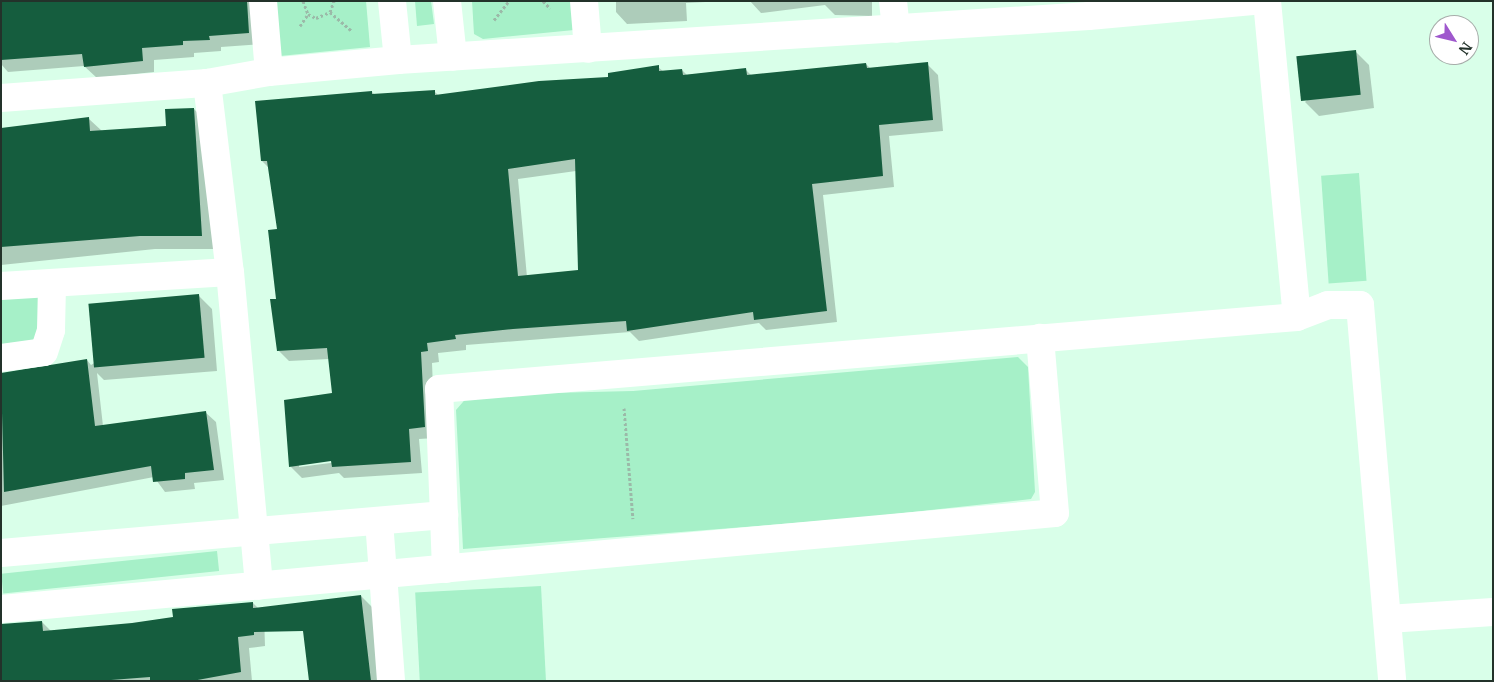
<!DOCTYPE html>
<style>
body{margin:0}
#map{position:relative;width:1494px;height:682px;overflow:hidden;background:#d9ffe9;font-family:Merriweather,serif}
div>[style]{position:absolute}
.green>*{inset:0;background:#a6f0c8;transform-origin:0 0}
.shadow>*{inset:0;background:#0003}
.building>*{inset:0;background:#155d3e;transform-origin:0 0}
.path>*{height:3px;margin-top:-1.5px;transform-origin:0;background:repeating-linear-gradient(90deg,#9bb9a8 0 2.5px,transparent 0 5px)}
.minor>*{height:28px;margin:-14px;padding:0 14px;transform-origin:14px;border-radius:14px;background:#fff}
span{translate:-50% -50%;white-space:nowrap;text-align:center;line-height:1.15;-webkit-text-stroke:5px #fff;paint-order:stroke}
.frame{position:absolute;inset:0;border:2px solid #23322a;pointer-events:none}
.north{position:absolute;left:1429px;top:15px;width:50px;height:50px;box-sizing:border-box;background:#fff;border:1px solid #a7adaa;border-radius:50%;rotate:126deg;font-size:14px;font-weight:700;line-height:20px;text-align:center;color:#23322a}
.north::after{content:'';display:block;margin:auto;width:18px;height:22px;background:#9f58cd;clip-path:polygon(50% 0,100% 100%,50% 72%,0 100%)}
</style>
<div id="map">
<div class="green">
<div style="clip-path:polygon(275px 1px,366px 1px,370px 47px,280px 56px)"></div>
<div style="clip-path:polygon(415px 1px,431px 1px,434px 24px,417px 26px)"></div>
<div style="clip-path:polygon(472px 1px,573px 1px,574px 30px,483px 39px,474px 34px)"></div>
<div style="left:1359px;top:173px;width:108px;height:38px;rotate:86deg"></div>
<div style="clip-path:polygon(39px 293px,42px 330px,30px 345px,1px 348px,1px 297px)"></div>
<div style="clip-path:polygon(1018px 357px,1028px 367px,1035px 492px,1031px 499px,858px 518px,463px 549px,456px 410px,469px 395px,633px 391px)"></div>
<div style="left:217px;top:551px;width:20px;height:217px;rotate:84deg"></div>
<div style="left:541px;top:586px;width:95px;height:126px;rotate:87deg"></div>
</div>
<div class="shadow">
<div style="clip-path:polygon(1px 1px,257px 1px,261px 44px,221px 47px,221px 51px,194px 53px,194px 57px,154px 60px,154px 72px,97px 78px,84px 66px,8px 72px,1px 64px)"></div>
<div style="clip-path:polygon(616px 1px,725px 1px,686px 3px,687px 21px,627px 24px,616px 12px)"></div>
<div style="clip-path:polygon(750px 1px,872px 1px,872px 16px,835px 15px,825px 5px,761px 13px)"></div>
<div style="clip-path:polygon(1355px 51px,1369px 65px,1374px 108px,1319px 116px,1305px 102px)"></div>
<div style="clip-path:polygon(evenodd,866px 64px,871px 69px,927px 64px,938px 75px,943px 131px,889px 136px,894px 187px,823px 195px,837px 322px,766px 330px,759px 323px,639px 341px,630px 332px,466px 345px,466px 350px,438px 353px,439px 362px,432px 363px,435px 438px,419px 439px,422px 473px,344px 478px,339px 473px,302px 478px,291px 467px,333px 394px,329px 359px,289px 361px,278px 350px,278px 230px,269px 168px,262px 161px,372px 92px,375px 95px,435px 92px,439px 96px,610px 78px,658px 67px,664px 72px,682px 70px,687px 75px,745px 69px,752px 76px,866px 64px,576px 171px,579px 271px,527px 277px,518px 179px,576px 171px,866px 64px,337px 459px,338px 462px,299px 467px,299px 465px,337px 459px)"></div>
<div style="clip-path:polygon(194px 109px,208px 123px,215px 249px,155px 249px,1px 265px,1px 129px,89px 119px,102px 131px,167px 127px)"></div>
<div style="clip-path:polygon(199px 296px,212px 309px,217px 371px,104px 380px,97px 373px,103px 426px,205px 412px,216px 422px,224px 480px,194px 483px,195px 489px,165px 492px,154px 477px,1px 506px,1px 374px,87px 360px,91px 365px)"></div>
<div style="clip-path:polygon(361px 596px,378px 613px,386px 681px,313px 681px,305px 634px,302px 630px)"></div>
<div style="clip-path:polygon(253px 603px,264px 614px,265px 646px,249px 648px,252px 681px,1px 681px,42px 622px,51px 631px,133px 625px)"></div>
</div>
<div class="building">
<div style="clip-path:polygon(1px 1px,247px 1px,249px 33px,209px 36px,210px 40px,183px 41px,183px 45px,142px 48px,143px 61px,84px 67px,82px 54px,1px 60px)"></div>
<div style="left:1356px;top:50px;width:45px;height:60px;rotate:84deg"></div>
<div style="clip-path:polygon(evenodd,928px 62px,933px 120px,879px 125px,883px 176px,812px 184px,827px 311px,754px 320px,753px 312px,627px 331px,626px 321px,513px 329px,455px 335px,456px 339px,427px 343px,428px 351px,421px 352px,425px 427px,409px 429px,411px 462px,332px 467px,331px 461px,289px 467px,284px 400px,332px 393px,327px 348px,277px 351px,270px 299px,276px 299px,268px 230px,277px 229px,267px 161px,261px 161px,255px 101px,372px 91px,372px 94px,435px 90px,435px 95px,539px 81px,608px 77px,608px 73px,659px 65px,659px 71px,682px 69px,683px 75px,746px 68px,747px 75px,866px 63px,867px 68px,928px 62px,575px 159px,578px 270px,518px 276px,508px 169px,575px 159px)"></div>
<div style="clip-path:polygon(194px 108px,202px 236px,140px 236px,1px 247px,1px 128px,89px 117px,90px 131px,166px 126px,165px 109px)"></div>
<div style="left:199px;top:294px;width:64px;height:111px;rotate:85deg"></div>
<div style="clip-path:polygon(87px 359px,95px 426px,206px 411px,214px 470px,185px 473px,185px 479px,153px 482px,151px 466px,4px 492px,1px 373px)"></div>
<div style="clip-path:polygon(361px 595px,371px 681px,309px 681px,303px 631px,254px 632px,254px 635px,238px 637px,241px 672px,192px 681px,150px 681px,150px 677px,98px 681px,1px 681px,1px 624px,42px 621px,43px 631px,132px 623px,173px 617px,172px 609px,253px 602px,253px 608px)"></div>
</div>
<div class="path">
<div style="left:303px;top:1px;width:14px;rotate:69deg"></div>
<div style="left:308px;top:14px;width:9px;rotate:27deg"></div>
<div style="left:316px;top:18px;width:15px;rotate:-23deg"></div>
<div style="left:330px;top:12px;width:12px;rotate:-70deg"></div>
<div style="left:543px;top:1px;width:10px;rotate:45deg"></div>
<div style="left:330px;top:12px;width:28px;rotate:41deg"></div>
<div style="left:494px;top:20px;width:24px;rotate:-52deg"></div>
<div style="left:300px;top:26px;width:14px;rotate:-56deg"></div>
<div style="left:624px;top:408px;width:111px;rotate:85.4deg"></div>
</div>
<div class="minor">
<div style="left:263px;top:1px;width:71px;rotate:85.2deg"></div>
<div style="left:392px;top:1px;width:59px;rotate:84.2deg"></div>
<div style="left:447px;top:1px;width:56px;rotate:83.9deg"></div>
<div style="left:584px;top:1px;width:48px;rotate:85.2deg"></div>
<div style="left:893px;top:1px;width:28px;rotate:84deg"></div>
<div style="left:1267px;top:1px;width:317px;rotate:84.6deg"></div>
<div style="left:207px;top:83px;width:190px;rotate:83.1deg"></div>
<div style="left:230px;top:272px;width:315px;rotate:84.7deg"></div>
<div style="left:1px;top:98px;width:207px;rotate:-4.2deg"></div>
<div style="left:207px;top:83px;width:63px;rotate:-10.1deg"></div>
<div style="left:269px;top:72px;width:130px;rotate:-5.3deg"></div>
<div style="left:398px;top:60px;width:692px;rotate:-3.64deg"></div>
<div style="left:1089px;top:16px;width:167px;rotate:-5.2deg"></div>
<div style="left:1px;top:286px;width:229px;rotate:-3.5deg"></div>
<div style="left:1px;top:358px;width:43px;rotate:-7.9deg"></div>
<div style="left:44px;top:352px;width:23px;rotate:-72deg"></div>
<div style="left:51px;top:330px;width:45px;rotate:-88.7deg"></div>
<div style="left:379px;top:521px;width:160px;rotate:85.7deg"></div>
<div style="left:1px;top:553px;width:445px;rotate:-4.9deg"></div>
<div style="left:446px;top:569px;width:180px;rotate:-92.2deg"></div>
<div style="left:439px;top:389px;width:861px;rotate:-4.8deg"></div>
<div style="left:1297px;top:317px;width:33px;rotate:-21deg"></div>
<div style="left:1328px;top:305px;width:32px"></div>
<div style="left:1360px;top:305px;width:377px;rotate:85.1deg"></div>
<div style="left:1px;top:609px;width:1058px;rotate:-5.2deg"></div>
<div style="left:1055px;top:513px;width:176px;rotate:-94.9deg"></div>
<div style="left:1388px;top:619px;width:105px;rotate:-3.8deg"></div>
</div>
<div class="frame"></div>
<div class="north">N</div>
</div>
